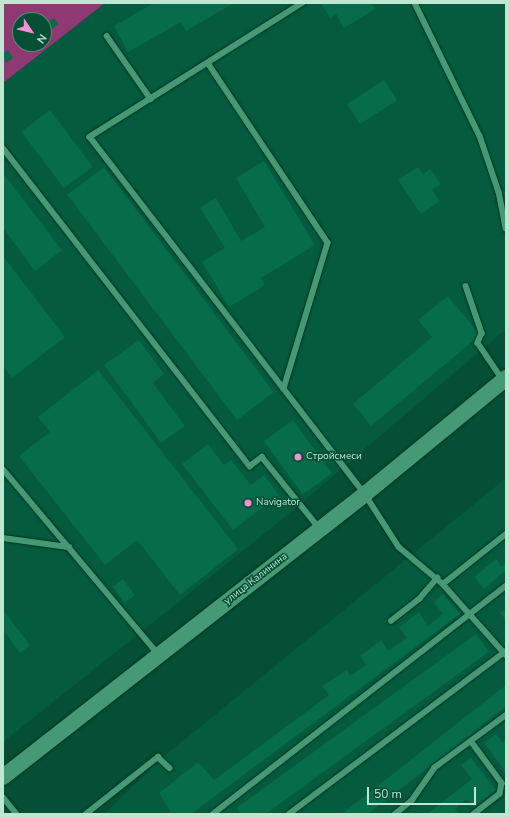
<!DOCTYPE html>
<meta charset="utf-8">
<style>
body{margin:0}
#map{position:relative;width:509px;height:817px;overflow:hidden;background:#044f35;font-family:"Nunito Sans",sans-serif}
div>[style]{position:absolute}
.built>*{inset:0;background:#055b3e}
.green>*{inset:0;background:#8f3972}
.building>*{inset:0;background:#066c4a;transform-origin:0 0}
.roads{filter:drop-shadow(0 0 1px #003220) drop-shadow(0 0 1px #003220)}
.lane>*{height:5.5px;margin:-2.75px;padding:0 2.75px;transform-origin:2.75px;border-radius:2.75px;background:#459975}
.secondary>*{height:16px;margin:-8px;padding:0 8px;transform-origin:8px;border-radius:8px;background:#459975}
.dots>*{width:11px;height:11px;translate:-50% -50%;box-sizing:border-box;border:2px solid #044f35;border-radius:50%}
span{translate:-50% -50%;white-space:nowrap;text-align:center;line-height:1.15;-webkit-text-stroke:3px #044f35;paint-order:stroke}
.poi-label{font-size:10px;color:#bee6d1}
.left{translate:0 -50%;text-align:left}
.street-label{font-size:10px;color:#bee6d1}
.frame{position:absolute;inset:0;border:4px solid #bee6d1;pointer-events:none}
.north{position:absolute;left:12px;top:12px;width:40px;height:40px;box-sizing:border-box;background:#044f35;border:1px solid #4e8b73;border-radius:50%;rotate:125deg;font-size:11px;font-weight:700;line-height:16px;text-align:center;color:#bee6d1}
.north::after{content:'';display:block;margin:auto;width:14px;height:18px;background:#f690d0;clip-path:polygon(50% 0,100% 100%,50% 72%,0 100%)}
.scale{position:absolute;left:367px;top:787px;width:109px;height:18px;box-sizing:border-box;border:2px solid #bee6d1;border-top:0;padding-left:5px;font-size:12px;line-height:14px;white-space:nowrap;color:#bee6d1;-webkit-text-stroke:3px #044f35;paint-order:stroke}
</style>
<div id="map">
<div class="built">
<div style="clip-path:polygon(105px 3px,506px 3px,506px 329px,279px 522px,3px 742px,3px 83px)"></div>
<div style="clip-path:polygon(506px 478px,506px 814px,104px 814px,163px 757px)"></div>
</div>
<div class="green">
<div style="clip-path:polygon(evenodd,3px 3px,105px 3px,3px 83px,3px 3px,20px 20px,44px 20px,44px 44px,20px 44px,20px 20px)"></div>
</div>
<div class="building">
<div style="clip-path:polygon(154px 3px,234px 3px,186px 31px,181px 22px,128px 52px,114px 26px)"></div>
<div style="clip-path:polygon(321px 3px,371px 3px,375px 9px,344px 28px,336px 14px,330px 18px)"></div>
<div style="clip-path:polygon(54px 18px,58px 24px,52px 29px,47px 23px)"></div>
<div style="clip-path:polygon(8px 50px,13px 58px,6px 63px,3px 54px)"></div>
<div style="left:384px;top:80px;width:24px;height:44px;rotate:57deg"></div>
<div style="left:50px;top:110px;width:71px;height:36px;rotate:53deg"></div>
<div style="clip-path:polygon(264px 161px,315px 245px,261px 278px,265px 285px,229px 307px,202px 262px,225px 248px,200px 208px,216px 198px,241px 241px,265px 227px,236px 178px)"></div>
<div style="left:104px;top:167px;width:282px;height:46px;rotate:53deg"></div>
<div style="clip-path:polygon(418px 167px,423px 174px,430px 169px,441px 184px,432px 190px,440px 201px,421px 214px,398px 180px)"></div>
<div style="clip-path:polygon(3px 173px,62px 250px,35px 271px,3px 228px)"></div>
<div style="clip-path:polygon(3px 256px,65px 337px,12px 378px,3px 366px)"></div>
<div style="clip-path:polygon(448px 296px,480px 335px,371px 426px,353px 404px,432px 337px,418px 320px)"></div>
<div style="clip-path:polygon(139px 340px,164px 374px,153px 383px,185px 426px,161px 443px,104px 365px)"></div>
<div style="clip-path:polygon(98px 370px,238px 549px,180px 595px,137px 540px,105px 565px,19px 456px,50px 432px,38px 417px)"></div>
<div style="left:293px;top:420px;width:66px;height:36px;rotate:54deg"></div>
<div style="clip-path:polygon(208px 444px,224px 465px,231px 460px,251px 485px,264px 475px,279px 495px,233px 530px,182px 464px)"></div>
<div style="clip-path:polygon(496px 559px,502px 567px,506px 563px,506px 570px,484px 589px,474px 577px)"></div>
<div style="left:123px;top:579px;width:20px;height:13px;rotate:53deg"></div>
<div style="clip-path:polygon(443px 594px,460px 614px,191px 814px,172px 814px,159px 793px,198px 762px,214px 780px,329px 695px,322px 686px,347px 670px,350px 676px,366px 665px,360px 656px,381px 640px,388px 651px,407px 638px,399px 627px,419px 612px,428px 626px,443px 614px,434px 602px)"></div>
<div style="clip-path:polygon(506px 608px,506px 620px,500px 613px)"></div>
<div style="clip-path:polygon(3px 610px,30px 645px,20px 653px,3px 630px)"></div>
<div style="left:476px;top:634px;width:22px;height:296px;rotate:54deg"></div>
<div style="clip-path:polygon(506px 685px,506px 706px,473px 733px,368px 814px,342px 814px)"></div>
<div style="clip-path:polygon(496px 734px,503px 743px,506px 740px,506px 772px,484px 743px)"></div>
<div style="clip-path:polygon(471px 758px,496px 790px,474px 807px,467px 799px,455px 809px,459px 814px,427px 814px,472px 779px,461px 765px)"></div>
</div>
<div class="roads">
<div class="lane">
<div style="left:303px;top:3px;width:252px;rotate:147.8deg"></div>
<div style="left:90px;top:137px;width:451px;rotate:52.4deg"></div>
<div style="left:365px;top:494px;width:63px;rotate:57.3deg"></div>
<div style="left:399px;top:547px;width:57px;rotate:40.1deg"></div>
<div style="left:443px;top:584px;width:95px;rotate:48.4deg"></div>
<div style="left:415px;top:3px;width:148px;rotate:64deg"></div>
<div style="left:480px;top:136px;width:59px;rotate:71.3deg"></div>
<div style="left:499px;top:192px;width:37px;rotate:79deg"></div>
<div style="left:107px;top:36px;width:77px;rotate:55.1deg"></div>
<div style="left:208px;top:63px;width:216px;rotate:56.3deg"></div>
<div style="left:328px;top:243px;width:152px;rotate:106.8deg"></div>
<div style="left:3px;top:148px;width:403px;rotate:52.2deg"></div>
<div style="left:250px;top:466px;width:15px;rotate:-37deg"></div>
<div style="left:262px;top:457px;width:92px;rotate:51.1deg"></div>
<div style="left:466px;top:286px;width:50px;rotate:71.2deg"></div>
<div style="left:482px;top:333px;width:11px;rotate:112deg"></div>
<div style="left:478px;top:343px;width:45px;rotate:56deg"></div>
<div style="left:3px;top:469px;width:241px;rotate:50deg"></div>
<div style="left:3px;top:538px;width:67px;rotate:7.8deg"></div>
<div style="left:443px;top:584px;width:80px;rotate:-38.4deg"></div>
<div style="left:391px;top:621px;width:36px;rotate:-38deg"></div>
<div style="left:419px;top:599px;width:28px;rotate:-49deg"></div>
<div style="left:471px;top:741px;width:52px;rotate:53.6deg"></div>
<div style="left:502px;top:783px;width:11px;rotate:100deg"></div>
<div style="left:500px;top:794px;width:33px;rotate:142deg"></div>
<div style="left:3px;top:797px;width:22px;rotate:51deg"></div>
<div style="left:86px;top:814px;width:92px;rotate:-38.4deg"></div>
<div style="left:158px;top:757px;width:16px;rotate:43deg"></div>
<div style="left:213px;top:814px;width:371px;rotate:-37.9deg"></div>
<div style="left:289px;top:814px;width:271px;rotate:-36.9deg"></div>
<div style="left:395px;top:814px;width:22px;rotate:-39deg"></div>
<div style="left:412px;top:800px;width:39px;rotate:-55deg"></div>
<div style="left:434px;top:768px;width:89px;rotate:-36.4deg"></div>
</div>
<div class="secondary">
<div style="left:3px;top:777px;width:459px;rotate:-38deg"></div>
<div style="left:365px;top:494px;width:183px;rotate:-39.4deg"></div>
</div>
</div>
<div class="dots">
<div style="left:298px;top:457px;background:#f690d0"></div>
<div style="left:248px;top:503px;background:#f690d0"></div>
</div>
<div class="poi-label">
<span class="left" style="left:306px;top:457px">Стройсмеси</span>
<span class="left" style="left:256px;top:503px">Navigator</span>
</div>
<div class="street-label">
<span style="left:256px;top:579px;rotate:-38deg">улица Калинина</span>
</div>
<div class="frame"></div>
<div class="north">N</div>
<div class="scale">50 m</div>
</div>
